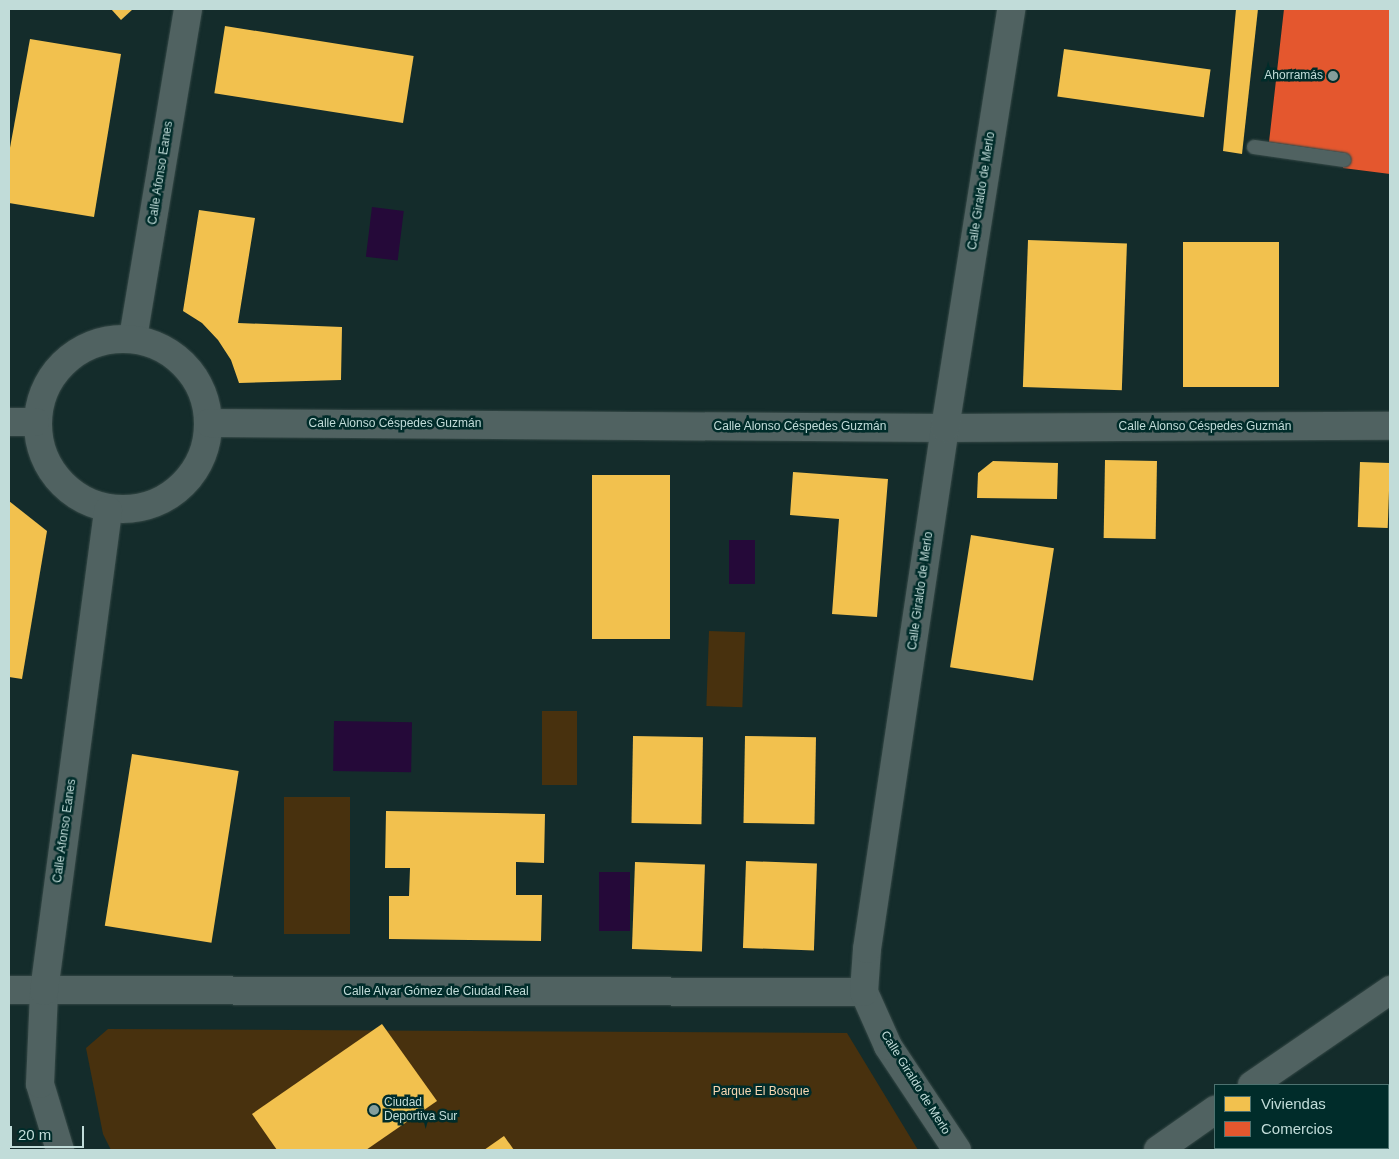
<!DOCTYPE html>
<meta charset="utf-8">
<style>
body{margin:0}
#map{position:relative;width:1399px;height:1159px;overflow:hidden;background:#142c2b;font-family:Helvetica,sans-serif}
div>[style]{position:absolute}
.green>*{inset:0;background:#48310e;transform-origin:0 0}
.water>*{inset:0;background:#250939;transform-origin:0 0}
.homes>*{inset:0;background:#f2c14e;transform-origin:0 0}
.shops>*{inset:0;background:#e4572e}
.roads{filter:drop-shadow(0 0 1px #354846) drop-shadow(0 0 1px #354846)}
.lane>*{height:14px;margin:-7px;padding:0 7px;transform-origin:7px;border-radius:7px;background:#506261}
.street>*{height:28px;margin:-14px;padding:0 14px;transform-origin:14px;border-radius:14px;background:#506261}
.street>.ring{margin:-14px;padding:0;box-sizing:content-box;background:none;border:28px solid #506261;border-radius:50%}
.dots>*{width:14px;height:14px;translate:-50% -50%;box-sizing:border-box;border:2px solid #002c2a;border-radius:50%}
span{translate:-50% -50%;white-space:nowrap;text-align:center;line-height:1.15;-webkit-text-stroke:5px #002c2a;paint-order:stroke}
.poi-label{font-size:12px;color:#c1dcd9}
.right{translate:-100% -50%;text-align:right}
.left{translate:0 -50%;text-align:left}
.street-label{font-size:12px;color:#c1dcd9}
.park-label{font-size:12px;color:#f8d7b2}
.frame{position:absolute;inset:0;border:10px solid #c1dcd9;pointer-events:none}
.legend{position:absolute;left:1214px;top:1084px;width:175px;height:65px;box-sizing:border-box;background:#002c2a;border:1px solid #4d7270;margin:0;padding:6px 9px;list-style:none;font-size:15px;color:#c1dcd9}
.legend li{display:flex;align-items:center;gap:10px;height:25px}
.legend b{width:25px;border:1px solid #4d7270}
.scale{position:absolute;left:10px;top:1126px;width:74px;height:22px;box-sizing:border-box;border:2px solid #c1dcd9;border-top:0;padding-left:6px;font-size:15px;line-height:18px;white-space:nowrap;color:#c1dcd9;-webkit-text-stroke:4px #002c2a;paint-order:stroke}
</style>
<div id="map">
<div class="green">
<div style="left:709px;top:631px;width:36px;height:75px;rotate:2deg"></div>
<div style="left:542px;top:711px;width:35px;height:74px"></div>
<div style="left:284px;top:797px;width:66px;height:137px"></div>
<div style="clip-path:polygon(108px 1029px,847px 1033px,918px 1150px,111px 1150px,103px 1134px,86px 1048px)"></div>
</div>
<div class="water">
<div style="left:372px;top:207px;width:32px;height:50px;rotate:7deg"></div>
<div style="left:729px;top:540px;width:26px;height:44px"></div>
<div style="left:334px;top:721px;width:78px;height:50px;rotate:1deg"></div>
<div style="left:599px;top:872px;width:31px;height:59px"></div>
</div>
<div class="homes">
<div style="clip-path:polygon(111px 9px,133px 9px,121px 20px)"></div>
<div style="clip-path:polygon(1236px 9px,1258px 9px,1242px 154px,1223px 151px)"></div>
<div style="left:225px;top:26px;width:191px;height:68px;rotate:9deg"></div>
<div style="clip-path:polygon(30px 39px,121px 54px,94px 217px,9px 203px,9px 153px)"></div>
<div style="left:1064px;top:49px;width:148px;height:48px;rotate:8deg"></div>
<div style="clip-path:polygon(199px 210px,255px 218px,238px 323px,342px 327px,341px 380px,239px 383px,231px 360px,218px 340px,202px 323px,183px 311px)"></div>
<div style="left:1028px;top:240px;width:99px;height:147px;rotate:2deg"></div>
<div style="left:1183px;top:242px;width:96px;height:145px"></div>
<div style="left:1105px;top:460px;width:52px;height:78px;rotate:1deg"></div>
<div style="clip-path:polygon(993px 461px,1058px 463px,1057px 499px,977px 498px,978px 473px)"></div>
<div style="left:1360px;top:462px;width:30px;height:65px;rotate:2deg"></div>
<div style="clip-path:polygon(793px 472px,888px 479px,877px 617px,832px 614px,839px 519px,790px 515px)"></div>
<div style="left:592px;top:475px;width:78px;height:164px"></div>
<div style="clip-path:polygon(9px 501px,47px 531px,22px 679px,9px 677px)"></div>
<div style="left:971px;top:535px;width:84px;height:134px;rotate:9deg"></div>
<div style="left:633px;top:736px;width:70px;height:87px;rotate:1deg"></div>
<div style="left:745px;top:736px;width:71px;height:87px;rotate:1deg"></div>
<div style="left:132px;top:754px;width:108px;height:174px;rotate:9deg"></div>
<div style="clip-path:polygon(386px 811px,545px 814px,544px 863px,516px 862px,516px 895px,542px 895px,541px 941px,389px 939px,389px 896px,409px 896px,410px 868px,385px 868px)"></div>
<div style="left:746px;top:861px;width:71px;height:87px;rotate:2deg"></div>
<div style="left:635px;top:862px;width:70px;height:87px;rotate:2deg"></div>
<div style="clip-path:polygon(382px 1024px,437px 1101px,366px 1150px,277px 1150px,252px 1114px)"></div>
<div style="clip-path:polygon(504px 1136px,514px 1150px,484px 1150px)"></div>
<div style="left:1258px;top:1148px;width:107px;height:2px"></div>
</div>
<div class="shops">
<div style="clip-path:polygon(1284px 9px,1390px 9px,1390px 174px,1343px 168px,1344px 153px,1269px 142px)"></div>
</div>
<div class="roads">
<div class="lane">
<div style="left:1254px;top:147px;width:91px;rotate:8.2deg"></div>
</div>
<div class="street">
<div style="left:133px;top:338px;width:334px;rotate:-80.5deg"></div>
<div class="ring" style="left:38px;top:339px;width:142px;height:142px"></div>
<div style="left:9px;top:422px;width:26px"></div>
<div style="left:209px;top:423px;width:736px;rotate:0.39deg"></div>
<div style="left:945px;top:428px;width:445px;rotate:-0.3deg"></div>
<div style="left:9px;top:990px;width:855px;rotate:0.13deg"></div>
<div style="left:1252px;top:1085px;width:168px;rotate:-34.5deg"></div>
<div style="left:60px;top:1150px;width:69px;rotate:-106.9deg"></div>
<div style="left:40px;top:1084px;width:93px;rotate:-87.5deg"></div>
<div style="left:44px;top:991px;width:485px;rotate:-82.4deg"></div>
<div style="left:957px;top:1150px;width:125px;rotate:-123.6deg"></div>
<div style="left:888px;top:1046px;width:59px;rotate:-114deg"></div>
<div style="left:864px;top:992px;width:43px;rotate:-86deg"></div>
<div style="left:867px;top:949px;width:527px;rotate:-81.49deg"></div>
<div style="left:945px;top:428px;width:424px;rotate:-81deg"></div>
<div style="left:1158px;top:1150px;width:70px;rotate:-35.1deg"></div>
</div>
</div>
<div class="dots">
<div style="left:1333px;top:76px;background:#849e9c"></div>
<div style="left:374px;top:1110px;background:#849e9c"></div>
</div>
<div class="poi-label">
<span class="right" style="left:1323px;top:76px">Ahorramás</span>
<span class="left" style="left:384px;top:1110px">Ciudad<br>Deportiva Sur</span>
</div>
<div class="street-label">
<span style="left:161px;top:173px;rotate:-81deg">Calle Afonso Eanes</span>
<span style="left:982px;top:191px;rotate:-81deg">Calle Giraldo de Merlo</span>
<span style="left:395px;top:424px">Calle Alonso Céspedes Guzmán</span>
<span style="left:800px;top:427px">Calle Alonso Céspedes Guzmán</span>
<span style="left:1205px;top:427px">Calle Alonso Céspedes Guzmán</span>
<span style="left:921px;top:591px;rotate:-82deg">Calle Giraldo de Merlo</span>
<span style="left:65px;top:831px;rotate:-82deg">Calle Afonso Eanes</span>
<span style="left:436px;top:992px">Calle Alvar Gómez de Ciudad Real</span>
<span style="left:915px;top:1083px;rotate:58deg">Calle Giraldo de Merlo</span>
</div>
<div class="park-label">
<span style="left:761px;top:1092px">Parque El Bosque</span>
</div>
<div class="frame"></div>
<ul class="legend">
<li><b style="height:14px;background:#f2c14e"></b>Viviendas</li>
<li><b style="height:14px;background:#e4572e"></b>Comercios</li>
</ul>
<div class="scale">20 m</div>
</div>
